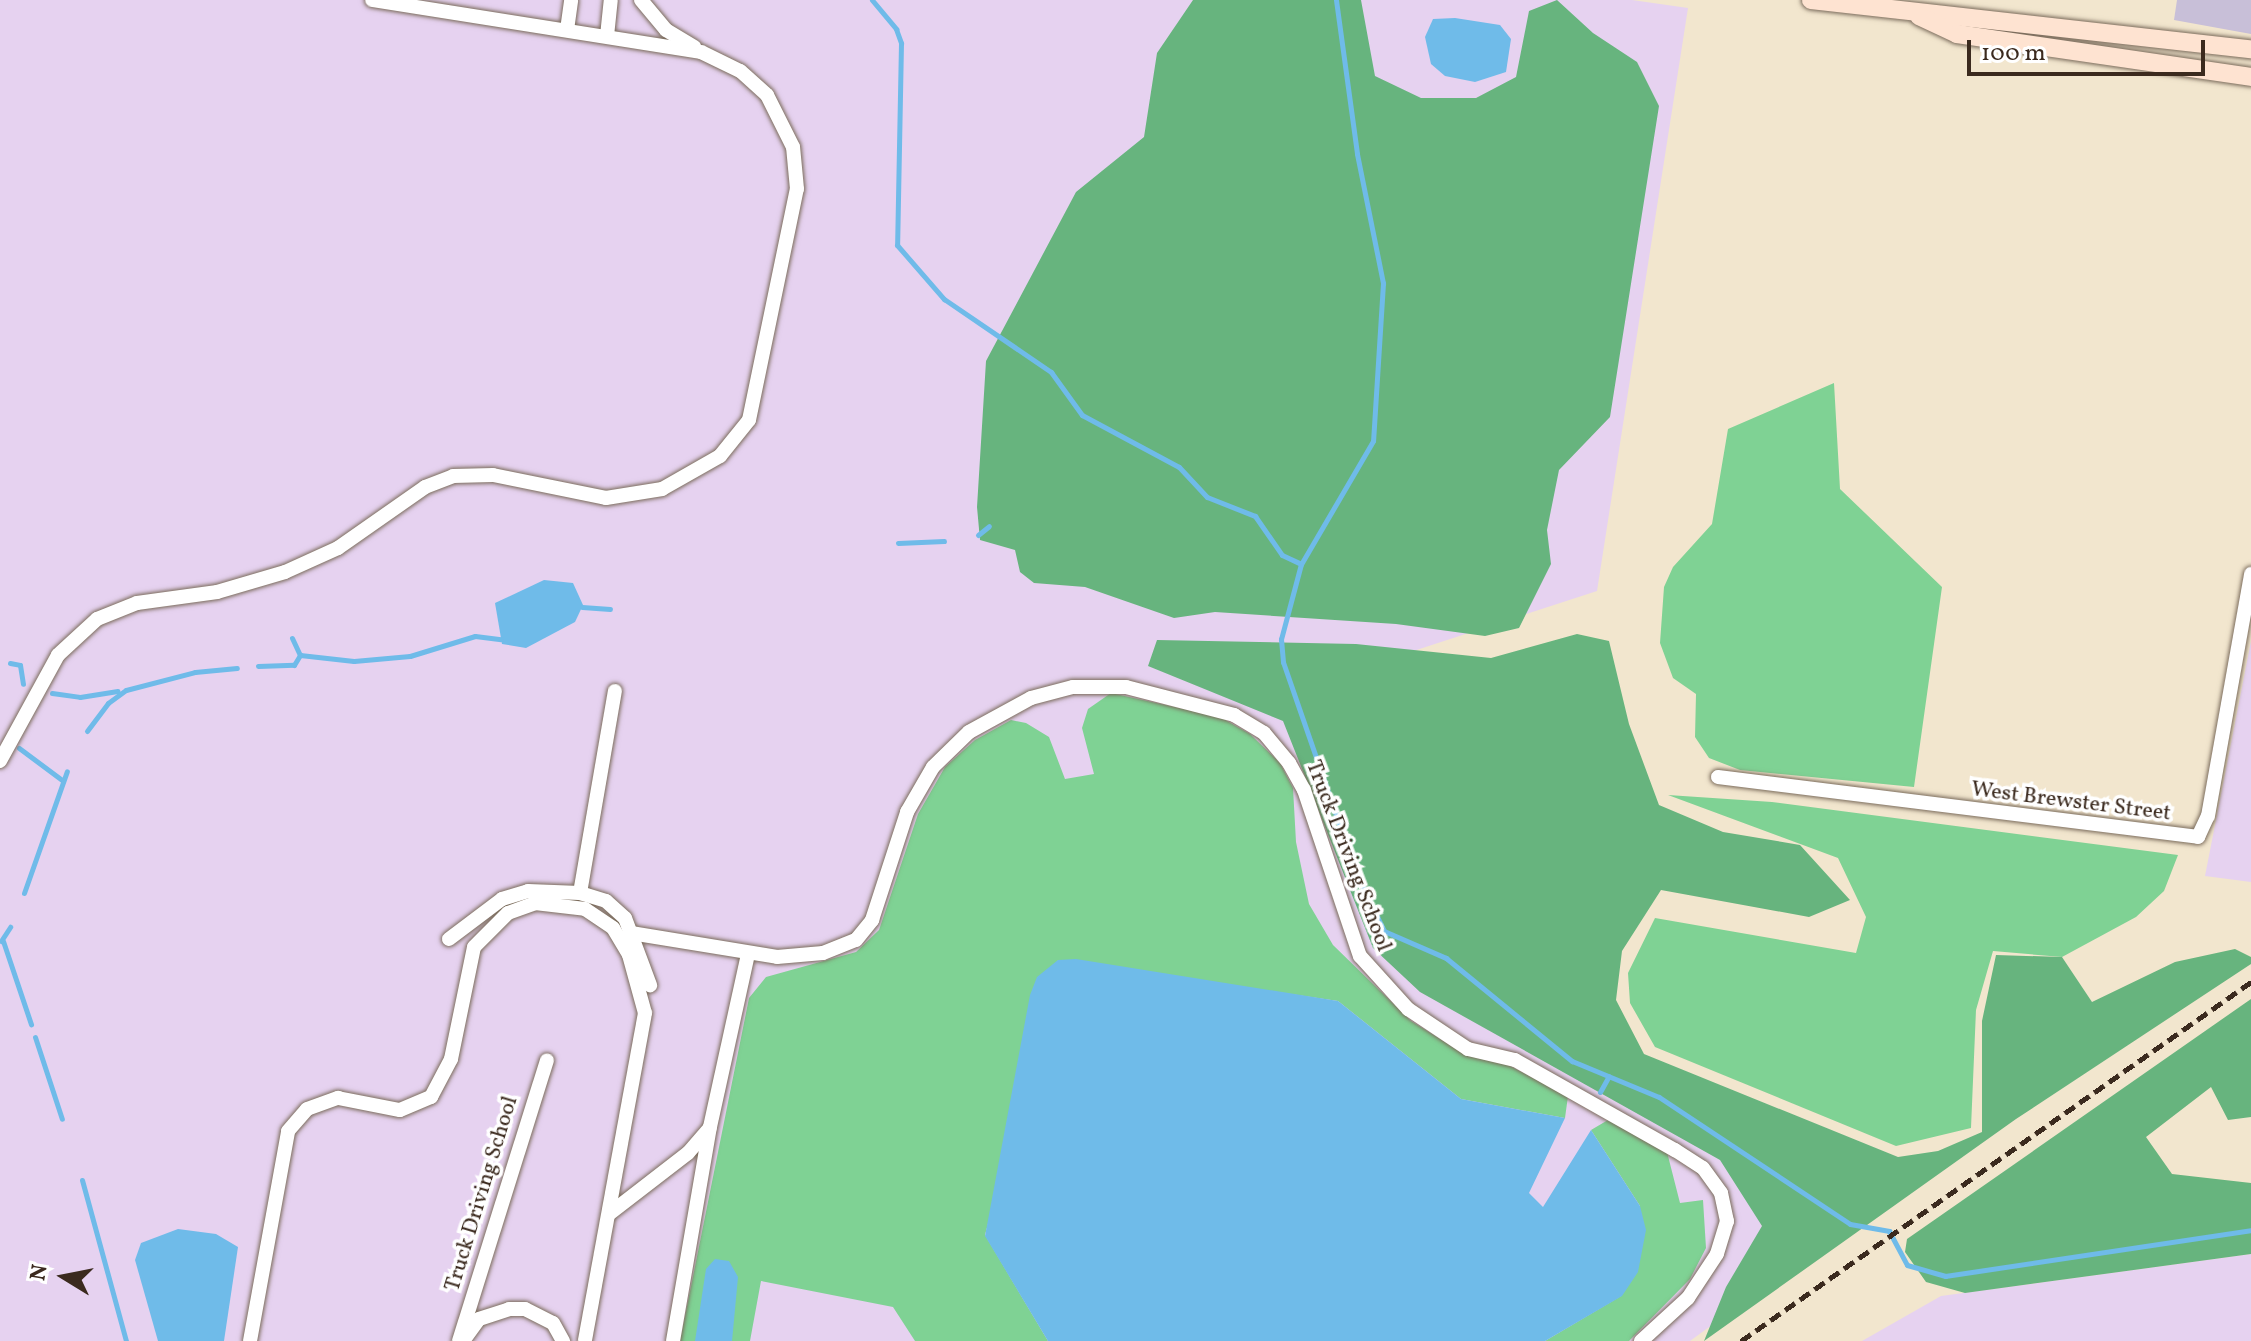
<!DOCTYPE html>
<style>
body{margin:0}
#map{position:relative;width:2251px;height:1341px;overflow:hidden;background:#f2e6ce;font-family:Vollkorn,serif}
div>[style]{position:absolute}
.built>*{inset:0;background:#e6d2f0}
.industrial>*{inset:0;background:#c8bfd8}
.green>*{inset:0;background:#7fd294}
.forest>*{inset:0;background:#67b47e}
.water>*{inset:0;background:#6fbbe9}
.stream>*{height:5px;margin:-2.5px;padding:0 2.5px;transform-origin:2.5px;border-radius:2.5px;background:#6fbbe9}
.roads{filter:drop-shadow(0 0 2px #7b6c5c) drop-shadow(0 0 2px #7b6c5c)}
.street>*{height:14px;margin:-7px;padding:0 7px;transform-origin:7px;border-radius:7px;background:#fff}
.secondary>*{height:18px;margin:-9px;padding:0 9px;transform-origin:9px;border-radius:9px;background:#fee3d1}
.rail>*{height:5px;margin-top:-2.5px;transform-origin:0;background:repeating-linear-gradient(90deg,#3b2a1e 0 12px,transparent 0 18px)}
span{translate:-50% -50%;white-space:nowrap;text-align:center;line-height:1.15;-webkit-text-stroke:7px #fff;paint-order:stroke}
.street-label{font-size:22px;color:#3b2a1e}
.north{position:absolute;left:24px;top:1237px;width:80px;height:80px;-webkit-text-stroke:6px #fff;paint-order:stroke;rotate:280deg;font-size:22px;font-weight:700;line-height:32px;text-align:center;color:#3b2a1e}
.north::after{content:'';display:block;margin:auto;width:28px;height:36px;background:#3b2a1e;clip-path:polygon(50% 0,100% 100%,50% 72%,0 100%)}
.scale{position:absolute;left:1967px;top:40px;width:238px;height:36px;box-sizing:border-box;border:4px solid #3b2a1e;border-top:0;padding-left:10px;font-size:24px;line-height:28px;white-space:nowrap;color:#3b2a1e;-webkit-text-stroke:6px #fff;paint-order:stroke}
</style>
<div id="map">
<div class="built">
<div style="clip-path:polygon(0 0,1632px 0,1688px 8px,1597px 591px,1294px 690px,1356px 873px,1850px 1224px,1690px 1341px,0 1341px)"></div>
<div style="clip-path:polygon(2251px 641px,2251px 882px,2205px 876px)"></div>
<div style="clip-path:polygon(2251px 1254px,2251px 1341px,1862px 1341px,1941px 1296px)"></div>
</div>
<div class="industrial">
<div style="clip-path:polygon(2177px 0,2251px 0,2251px 34px,2174px 20px)"></div>
</div>
<div class="green">
<div style="clip-path:polygon(1834px 383px,1840px 489px,1942px 587px,1914px 787px,1740px 770px,1709px 758px,1695px 737px,1696px 694px,1673px 678px,1660px 643px,1664px 587px,1673px 567px,1712px 524px,1728px 429px)"></div>
<div style="clip-path:polygon(1111px 693px,1220px 717px,1250px 734px,1280px 763px,1293px 788px,1296px 842px,1309px 904px,1333px 945px,1411px 1021px,1466px 1055px,1508px 1065px,1568px 1096px,1565px 1118px,1461px 1099px,1338px 1001px,1058px 960px,985px 1235px,1048px 1341px,915px 1341px,893px 1307px,761px 1281px,750px 1341px,680px 1341px,749px 998px,766px 977px,856px 952px,879px 930px,918px 814px,945px 767px,975px 740px,1011px 720px,1026px 723px,1049px 737px,1065px 779px,1094px 774px,1082px 728px,1088px 709px)"></div>
<div style="clip-path:polygon(1668px 795px,1772px 802px,2178px 855px,2164px 891px,2136px 917px,2062px 957px,1993px 951px,1976px 1010px,1971px 1128px,1896px 1146px,1655px 1047px,1630px 1003px,1628px 973px,1655px 918px,1856px 953px,1866px 917px,1838px 858px)"></div>
<div style="clip-path:polygon(1608px 1120px,1667px 1152px,1680px 1203px,1703px 1200px,1706px 1248px,1690px 1279px,1629px 1341px,1545px 1341px,1621px 1296px,1640px 1206px,1591px 1130px)"></div>
</div>
<div class="forest">
<div style="clip-path:polygon(1193px 0,1361px 0,1375px 76px,1421px 98px,1476px 98px,1516px 77px,1529px 11px,1557px 0,1593px 33px,1637px 62px,1659px 106px,1610px 417px,1559px 470px,1547px 530px,1551px 564px,1519px 628px,1485px 636px,1396px 624px,1215px 612px,1174px 618px,1085px 587px,1034px 583px,1020px 572px,1015px 550px,980px 540px,977px 507px,986px 361px,1076px 192px,1144px 137px,1157px 53px)"></div>
<div style="clip-path:polygon(1577px 634px,1609px 641px,1629px 724px,1659px 805px,1723px 832px,1800px 845px,1850px 900px,1809px 917px,1661px 890px,1622px 951px,1616px 1000px,1644px 1054px,1898px 1157px,1938px 1151px,1982px 1132px,1982px 1021px,1996px 955px,2062px 957px,2092px 1002px,2175px 962px,2235px 949px,2251px 957px,2251px 964px,2016px 1119px,1704px 1341px,1726px 1287px,1762px 1226px,1720px 1160px,1420px 992px,1373px 948px,1283px 721px,1148px 666px,1157px 640px,1356px 644px,1491px 658px)"></div>
<div style="clip-path:polygon(2251px 999px,2251px 1117px,2228px 1120px,2211px 1087px,2146px 1137px,2172px 1174px,2251px 1183px,2251px 1254px,1965px 1293px,1926px 1282px,1905px 1252px,1907px 1239px)"></div>
</div>
<div class="water">
<div style="clip-path:polygon(1455px 18px,1500px 25px,1511px 39px,1506px 72px,1475px 82px,1445px 76px,1431px 64px,1425px 37px,1433px 19px)"></div>
<div style="clip-path:polygon(544px 580px,573px 583px,583px 605px,575px 622px,526px 648px,502px 644px,495px 603px)"></div>
<div style="clip-path:polygon(1076px 959px,1338px 1001px,1461px 1099px,1565px 1118px,1529px 1193px,1543px 1207px,1591px 1130px,1640px 1206px,1646px 1230px,1638px 1272px,1622px 1296px,1545px 1341px,1048px 1341px,985px 1236px,1030px 995px,1037px 977px,1058px 960px)"></div>
<div style="clip-path:polygon(178px 1229px,216px 1234px,238px 1247px,224px 1341px,158px 1341px,135px 1260px,141px 1243px)"></div>
<div style="clip-path:polygon(715px 1259px,729px 1261px,738px 1277px,732px 1341px,695px 1341px,706px 1269px)"></div>
</div>
<div class="stream">
<div style="left:872px;top:0;width:38px;rotate:50deg"></div>
<div style="left:896px;top:29px;width:15px;rotate:70deg"></div>
<div style="left:901px;top:43px;width:202px;rotate:91.1deg"></div>
<div style="left:897px;top:245px;width:72px;rotate:49deg"></div>
<div style="left:944px;top:299px;width:130px;rotate:34.3deg"></div>
<div style="left:1051px;top:372px;width:53px;rotate:54.2deg"></div>
<div style="left:1082px;top:415px;width:110px;rotate:28.2deg"></div>
<div style="left:1179px;top:467px;width:41px;rotate:47deg"></div>
<div style="left:1207px;top:497px;width:52px;rotate:21.6deg"></div>
<div style="left:1255px;top:516px;width:47px;rotate:55.3deg"></div>
<div style="left:1282px;top:555px;width:21px;rotate:25deg"></div>
<div style="left:1336px;top:0;width:155px;rotate:82.2deg"></div>
<div style="left:1357px;top:154px;width:132px;rotate:78.6deg"></div>
<div style="left:1383px;top:283px;width:158px;rotate:93.6deg"></div>
<div style="left:1373px;top:441px;width:143px;rotate:120.3deg"></div>
<div style="left:1301px;top:564px;width:78px;rotate:104.9deg"></div>
<div style="left:1281px;top:639px;width:23px;rotate:85deg"></div>
<div style="left:1283px;top:662px;width:223px;rotate:70.9deg"></div>
<div style="left:1356px;top:873px;width:64px;rotate:64.2deg"></div>
<div style="left:1384px;top:931px;width:68px;rotate:23.5deg"></div>
<div style="left:1446px;top:958px;width:163px;rotate:39.3deg"></div>
<div style="left:1572px;top:1061px;width:94px;rotate:22.5deg"></div>
<div style="left:1659px;top:1097px;width:229px;rotate:33.6deg"></div>
<div style="left:1850px;top:1224px;width:40px;rotate:10deg"></div>
<div style="left:1889px;top:1231px;width:38px;rotate:62deg"></div>
<div style="left:1907px;top:1265px;width:40px;rotate:16deg"></div>
<div style="left:1945px;top:1276px;width:309px;rotate:-8.5deg"></div>
<div style="left:978px;top:535px;width:14px;rotate:-39deg"></div>
<div style="left:898px;top:543px;width:46px;rotate:-2.5deg"></div>
<div style="left:582px;top:607px;width:28px;rotate:4deg"></div>
<div style="left:292px;top:638px;width:19px;rotate:65deg"></div>
<div style="left:10px;top:663px;width:10px;rotate:11deg"></div>
<div style="left:20px;top:665px;width:19px;rotate:81deg"></div>
<div style="left:258px;top:666px;width:36px;rotate:-2deg"></div>
<div style="left:294px;top:665px;width:12px;rotate:-59deg"></div>
<div style="left:300px;top:655px;width:54px;rotate:6.3deg"></div>
<div style="left:354px;top:661px;width:56px;rotate:-5.1deg"></div>
<div style="left:410px;top:656px;width:68px;rotate:-17.1deg"></div>
<div style="left:475px;top:636px;width:26px;rotate:7deg"></div>
<div style="left:52px;top:693px;width:28px;rotate:8deg"></div>
<div style="left:80px;top:697px;width:38px;rotate:-9deg"></div>
<div style="left:87px;top:731px;width:35px;rotate:-53deg"></div>
<div style="left:108px;top:703px;width:22px;rotate:-36deg"></div>
<div style="left:126px;top:690px;width:71px;rotate:-14.6deg"></div>
<div style="left:195px;top:672px;width:42px;rotate:-5.4deg"></div>
<div style="left:19px;top:748px;width:54px;rotate:36.7deg"></div>
<div style="left:24px;top:893px;width:129px;rotate:-70.6deg"></div>
<div style="left:1px;top:941px;width:17px;rotate:-57deg"></div>
<div style="left:3px;top:941px;width:88px;rotate:71.4deg"></div>
<div style="left:35px;top:1037px;width:86px;rotate:71.8deg"></div>
<div style="left:1600px;top:1092px;width:18px;rotate:-61deg"></div>
<div style="left:82px;top:1180px;width:167px;rotate:74.7deg"></div>
</div>
<div class="roads">
<div class="street">
<div style="left:641px;top:0;width:39px;rotate:50deg"></div>
<div style="left:666px;top:30px;width:33px;rotate:31deg"></div>
<div style="left:567px;top:30px;width:30px;rotate:-82deg"></div>
<div style="left:607px;top:36px;width:36px;rotate:-84deg"></div>
<div style="left:0;top:761px;width:121px;rotate:-61.3deg"></div>
<div style="left:58px;top:655px;width:53px;rotate:-42.7deg"></div>
<div style="left:97px;top:619px;width:43px;rotate:-21.8deg"></div>
<div style="left:137px;top:603px;width:81px;rotate:-7.8deg"></div>
<div style="left:217px;top:592px;width:71px;rotate:-16.4deg"></div>
<div style="left:285px;top:572px;width:58px;rotate:-24.4deg"></div>
<div style="left:338px;top:548px;width:106px;rotate:-35deg"></div>
<div style="left:425px;top:487px;width:30px;rotate:-21deg"></div>
<div style="left:453px;top:476px;width:40px;rotate:-1.4deg"></div>
<div style="left:493px;top:475px;width:115px;rotate:11.5deg"></div>
<div style="left:606px;top:498px;width:57px;rotate:-9.1deg"></div>
<div style="left:662px;top:489px;width:67px;rotate:-29.6deg"></div>
<div style="left:720px;top:456px;width:46px;rotate:-51.1deg"></div>
<div style="left:749px;top:420px;width:236px;rotate:-78.3deg"></div>
<div style="left:797px;top:189px;width:42px;rotate:-95.4deg"></div>
<div style="left:793px;top:147px;width:58px;rotate:-116.6deg"></div>
<div style="left:767px;top:95px;width:36px;rotate:-138deg"></div>
<div style="left:740px;top:71px;width:43px;rotate:-154deg"></div>
<div style="left:701px;top:52px;width:333px;rotate:-171deg"></div>
<div style="left:1718px;top:777px;width:484px;rotate:7.1deg"></div>
<div style="left:2198px;top:837px;width:23px;rotate:-65deg"></div>
<div style="left:2208px;top:816px;width:246px;rotate:-79.9deg"></div>
<div style="left:580px;top:893px;width:205px;rotate:-80.2deg"></div>
<div style="left:631px;top:933px;width:148px;rotate:9.3deg"></div>
<div style="left:777px;top:957px;width:46px;rotate:-5deg"></div>
<div style="left:823px;top:953px;width:35px;rotate:-22deg"></div>
<div style="left:856px;top:940px;width:26px;rotate:-51deg"></div>
<div style="left:872px;top:920px;width:114px;rotate:-72deg"></div>
<div style="left:907px;top:812px;width:52px;rotate:-60deg"></div>
<div style="left:933px;top:767px;width:50px;rotate:-44.2deg"></div>
<div style="left:969px;top:732px;width:71px;rotate:-28.7deg"></div>
<div style="left:1031px;top:698px;width:43px;rotate:-14.7deg"></div>
<div style="left:1073px;top:687px;width:53px"></div>
<div style="left:1126px;top:687px;width:112px;rotate:14.5deg"></div>
<div style="left:1234px;top:715px;width:35px;rotate:31deg"></div>
<div style="left:1264px;top:733px;width:39px;rotate:50deg"></div>
<div style="left:1289px;top:763px;width:31px;rotate:61deg"></div>
<div style="left:1304px;top:790px;width:175px;rotate:71.4deg"></div>
<div style="left:1360px;top:956px;width:72px;rotate:47.8deg"></div>
<div style="left:1408px;top:1009px;width:72px;rotate:33.7deg"></div>
<div style="left:1468px;top:1049px;width:48px;rotate:13.2deg"></div>
<div style="left:1515px;top:1060px;width:184px;rotate:29.4deg"></div>
<div style="left:1675px;top:1150px;width:33px;rotate:33deg"></div>
<div style="left:1703px;top:1168px;width:31px;rotate:54deg"></div>
<div style="left:1721px;top:1193px;width:29px;rotate:78deg"></div>
<div style="left:1727px;top:1221px;width:34px;rotate:107deg"></div>
<div style="left:1717px;top:1254px;width:53px;rotate:123.4deg"></div>
<div style="left:1688px;top:1298px;width:64px;rotate:137.5deg"></div>
<div style="left:449px;top:939px;width:66px;rotate:-37deg"></div>
<div style="left:502px;top:899px;width:27px;rotate:-17deg"></div>
<div style="left:528px;top:891px;width:52px;rotate:2.2deg"></div>
<div style="left:580px;top:893px;width:27px;rotate:17deg"></div>
<div style="left:606px;top:901px;width:25px;rotate:42deg"></div>
<div style="left:625px;top:918px;width:72px;rotate:69.5deg"></div>
<div style="left:609px;top:1214px;width:100px;rotate:-37.7deg"></div>
<div style="left:688px;top:1153px;width:32px;rotate:-49deg"></div>
<div style="left:466px;top:1337px;width:22px;rotate:-54deg"></div>
<div style="left:479px;top:1319px;width:32px;rotate:-18deg"></div>
<div style="left:509px;top:1309px;width:16px"></div>
<div style="left:525px;top:1309px;width:31px;rotate:27deg"></div>
<div style="left:553px;top:1323px;width:21px;rotate:61deg"></div>
<div style="left:250px;top:1341px;width:213px;rotate:-79.7deg"></div>
<div style="left:288px;top:1131px;width:29px;rotate:-49deg"></div>
<div style="left:307px;top:1109px;width:33px;rotate:-20deg"></div>
<div style="left:338px;top:1098px;width:63px;rotate:11deg"></div>
<div style="left:400px;top:1110px;width:34px;rotate:-23deg"></div>
<div style="left:431px;top:1097px;width:43px;rotate:-62.2deg"></div>
<div style="left:451px;top:1059px;width:114px;rotate:-78.4deg"></div>
<div style="left:474px;top:947px;width:48px;rotate:-45deg"></div>
<div style="left:508px;top:913px;width:29px;rotate:-20deg"></div>
<div style="left:535px;top:903px;width:50px;rotate:6.8deg"></div>
<div style="left:585px;top:909px;width:34px;rotate:34deg"></div>
<div style="left:613px;top:928px;width:31px;rotate:59deg"></div>
<div style="left:629px;top:955px;width:60px;rotate:74.6deg"></div>
<div style="left:645px;top:1013px;width:333px;rotate:100.4deg"></div>
<div style="left:459px;top:1341px;width:294px;rotate:-72.6deg"></div>
<div style="left:673px;top:1341px;width:217px;rotate:-80.2deg"></div>
<div style="left:710px;top:1127px;width:177px;rotate:-77.6deg"></div>
</div>
<div class="secondary">
<div style="left:1811px;top:0;width:443px;rotate:6.4deg"></div>
<div style="left:1919px;top:16px;width:42px;rotate:25.3deg"></div>
<div style="left:1957px;top:34px;width:297px;rotate:8.3deg"></div>
</div>
</div>
<div class="rail">
<div style="left:1741px;top:1341px;width:624px;rotate:-35.14deg"></div>
</div>
<div class="street-label">
<span style="left:2071px;top:802px;rotate:7deg">West Brewster Street</span>
<span style="left:1348px;top:856px;rotate:69deg">Truck Driving School</span>
<span style="left:482px;top:1194px;rotate:-73deg">Truck Driving School</span>
</div>
<div class="north">N</div>
<div class="scale">100 m</div>
</div>
